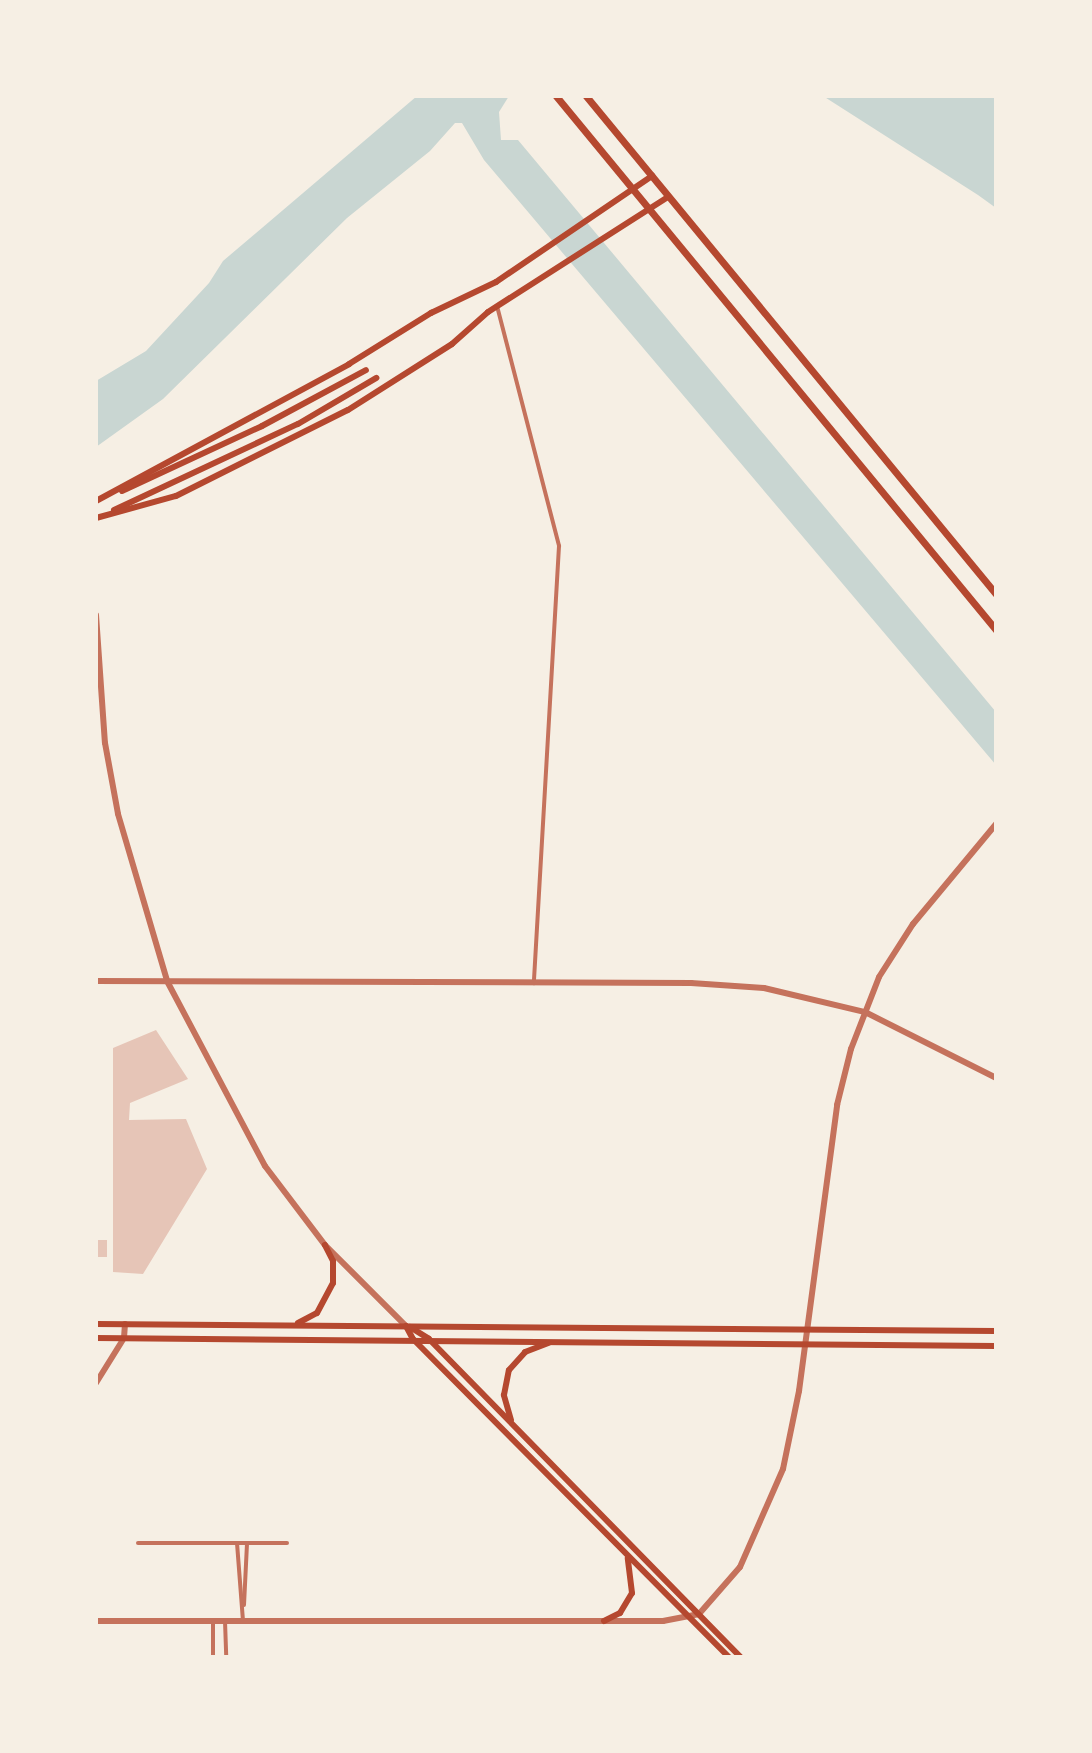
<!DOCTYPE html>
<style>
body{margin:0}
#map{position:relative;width:1092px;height:1753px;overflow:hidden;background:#f6efe4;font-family:Arial,sans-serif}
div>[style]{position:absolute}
.water>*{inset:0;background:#c9d6d2}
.building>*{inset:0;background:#e6c5b7;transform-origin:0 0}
.minor>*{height:4px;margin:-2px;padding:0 2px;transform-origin:2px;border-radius:2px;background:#c5725c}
.tertiary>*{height:6px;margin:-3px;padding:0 3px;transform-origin:3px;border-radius:3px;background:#c5725c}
.secondary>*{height:6px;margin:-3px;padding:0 3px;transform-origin:3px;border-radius:3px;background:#b5482f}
.primary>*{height:7px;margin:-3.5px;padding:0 3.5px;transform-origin:3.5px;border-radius:3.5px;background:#b5482f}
span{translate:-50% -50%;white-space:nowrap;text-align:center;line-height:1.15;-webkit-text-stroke:8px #f6efe4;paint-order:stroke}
.frame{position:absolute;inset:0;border:98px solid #f6efe4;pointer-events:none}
</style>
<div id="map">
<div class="water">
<div style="clip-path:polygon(417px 96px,509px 96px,499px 112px,501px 140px,518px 140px,996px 712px,996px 765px,484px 160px,462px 123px,455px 123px,430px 151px,347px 218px,163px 399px,96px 447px,96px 381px,146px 351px,209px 283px,223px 261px)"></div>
<div style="clip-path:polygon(823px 96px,996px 96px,996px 208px,978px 195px)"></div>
</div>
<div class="building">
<div style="clip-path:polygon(156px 1030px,188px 1079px,130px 1103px,129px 1120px,186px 1119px,207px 1169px,143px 1274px,113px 1272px,113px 1048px)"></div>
<div style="left:107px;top:1240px;width:17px;height:11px;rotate:90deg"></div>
</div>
<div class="minor">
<div style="left:497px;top:306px;width:248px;rotate:75.5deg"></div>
<div style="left:559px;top:546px;width:438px;rotate:93.3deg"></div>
<div style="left:138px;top:1543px;width:149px"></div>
<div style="left:237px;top:1543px;width:78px;rotate:85.6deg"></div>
<div style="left:244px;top:1605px;width:62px;rotate:-87.2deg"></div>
<div style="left:213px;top:1621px;width:36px;rotate:90deg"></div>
<div style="left:225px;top:1621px;width:36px;rotate:88deg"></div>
</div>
<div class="tertiary">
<div style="left:96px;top:615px;width:128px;rotate:86deg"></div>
<div style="left:105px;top:743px;width:72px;rotate:79.6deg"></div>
<div style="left:118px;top:814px;width:174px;rotate:73.6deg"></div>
<div style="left:167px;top:981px;width:209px;rotate:62.1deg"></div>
<div style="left:265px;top:1166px;width:99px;rotate:52.8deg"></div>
<div style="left:325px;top:1245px;width:115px;rotate:45deg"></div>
<div style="left:96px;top:981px;width:595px;rotate:0.19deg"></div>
<div style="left:691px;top:983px;width:73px;rotate:3.9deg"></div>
<div style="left:764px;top:988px;width:104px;rotate:13.4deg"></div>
<div style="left:865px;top:1012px;width:147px;rotate:26.7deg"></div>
<div style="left:96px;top:1383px;width:53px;rotate:-58.1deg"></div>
<div style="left:124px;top:1338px;width:14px;rotate:-86deg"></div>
<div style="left:96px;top:1621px;width:567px"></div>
<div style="left:663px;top:1621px;width:37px;rotate:-11deg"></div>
<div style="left:699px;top:1614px;width:62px;rotate:-48.9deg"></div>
<div style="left:740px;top:1567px;width:107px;rotate:-66.3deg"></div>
<div style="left:783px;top:1469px;width:80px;rotate:-78.4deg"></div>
<div style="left:799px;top:1391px;width:289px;rotate:-82.4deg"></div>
<div style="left:837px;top:1105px;width:58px;rotate:-76deg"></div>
<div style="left:851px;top:1049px;width:77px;rotate:-68.7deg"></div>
<div style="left:879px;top:977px;width:63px;rotate:-57.3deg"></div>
<div style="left:913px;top:924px;width:130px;rotate:-50.3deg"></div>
</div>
<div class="secondary">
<div style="left:122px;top:491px;width:154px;rotate:-24.9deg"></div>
<div style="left:262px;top:426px;width:118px;rotate:-28.3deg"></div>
<div style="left:96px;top:501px;width:288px;rotate:-28.4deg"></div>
<div style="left:349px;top:364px;width:97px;rotate:-31.9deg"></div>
<div style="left:431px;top:313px;width:72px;rotate:-25.5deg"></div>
<div style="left:496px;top:282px;width:189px;rotate:-34.2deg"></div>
<div style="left:114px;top:510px;width:203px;rotate:-25.1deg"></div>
<div style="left:298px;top:424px;width:91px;rotate:-30.5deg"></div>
<div style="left:96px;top:518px;width:83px;rotate:-15.4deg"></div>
<div style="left:176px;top:496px;width:192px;rotate:-26.6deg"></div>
<div style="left:348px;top:410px;width:123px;rotate:-32.4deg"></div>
<div style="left:452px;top:344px;width:48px;rotate:-41.6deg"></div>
<div style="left:488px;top:312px;width:214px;rotate:-32.6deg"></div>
<div style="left:298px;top:1323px;width:21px;rotate:-28deg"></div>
<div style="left:317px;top:1313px;width:34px;rotate:-62deg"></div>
<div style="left:333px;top:1283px;width:22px;rotate:-90deg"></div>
<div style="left:333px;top:1261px;width:18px;rotate:-117deg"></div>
<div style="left:96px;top:1324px;width:900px;rotate:0.45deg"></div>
<div style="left:406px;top:1326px;width:15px;rotate:62deg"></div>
<div style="left:413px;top:1339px;width:448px;rotate:45.2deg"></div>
<div style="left:410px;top:1327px;width:22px;rotate:32deg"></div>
<div style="left:429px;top:1339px;width:445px;rotate:45.6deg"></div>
<div style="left:96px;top:1338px;width:900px;rotate:0.51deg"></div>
<div style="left:511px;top:1420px;width:26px;rotate:-106deg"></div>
<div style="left:504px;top:1395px;width:25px;rotate:-79deg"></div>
<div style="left:509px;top:1370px;width:24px;rotate:-48deg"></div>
<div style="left:525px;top:1352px;width:25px;rotate:-21deg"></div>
<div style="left:604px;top:1621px;width:18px;rotate:-27deg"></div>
<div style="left:620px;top:1613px;width:23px;rotate:-59deg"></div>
<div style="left:632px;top:1593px;width:35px;rotate:-97deg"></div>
</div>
<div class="primary">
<div style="left:556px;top:96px;width:692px;rotate:50.51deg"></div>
<div style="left:586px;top:96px;width:645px;rotate:50.54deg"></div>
</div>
<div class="frame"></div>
</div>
